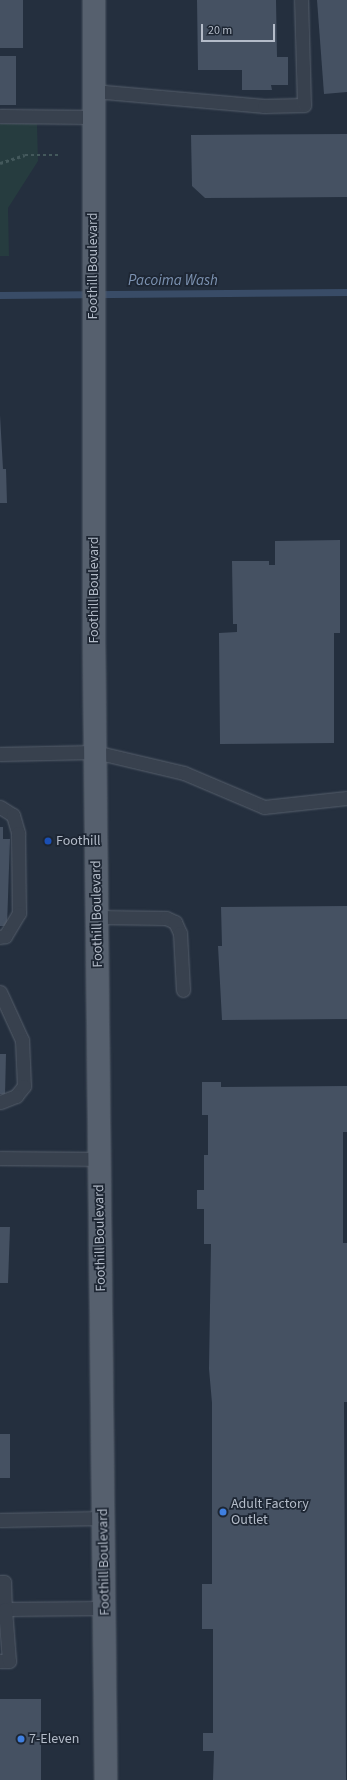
<!DOCTYPE html>
<style>
body{margin:0}
#map{position:relative;width:347px;height:1780px;overflow:hidden;background:#242f3e;font-family:"Source Sans 3",sans-serif}
div>[style]{position:absolute}
.green>*{inset:0;background:#263c3f}
.stream>*{height:7px;margin:-3.5px;padding:0 3.5px;transform-origin:3.5px;border-radius:3.5px;background:#394c67}
.building>*{inset:0;background:#455162;transform-origin:0 0}
.path>*{height:2.5px;margin-top:-1.25px;transform-origin:0;background:repeating-linear-gradient(90deg,#44595c 0 3px,transparent 0 6px)}
.roads{filter:drop-shadow(0 0 1px #565f6c) drop-shadow(0 0 1px #565f6c)}
.service>*{height:13px;margin:-6.5px;padding:0 6.5px;transform-origin:6.5px;border-radius:6.5px;background:#38414e}
.primary>*{height:22px;margin:-11px;padding:0 11px;transform-origin:11px;border-radius:11px;background:#56606e}
.dots>*{width:11px;height:11px;translate:-50% -50%;box-sizing:border-box;border:2px solid #1d2633;border-radius:50%}
span{translate:-50% -50%;white-space:nowrap;text-align:center;line-height:1.15;-webkit-text-stroke:3.5px #1d2633;paint-order:stroke}
.street-label{font-size:14px;color:#b4bcc9}
.poi-label{font-size:14px;color:#b4bcc9}
.left{translate:0 -50%;text-align:left}
.water-label{font-size:15px;color:#7c92b1;font-style:italic}
.scale{position:absolute;left:201px;top:24px;width:74px;height:18px;box-sizing:border-box;border:2px solid #b4bcc9;border-top:0;padding-left:5px;font-size:12px;line-height:14px;white-space:nowrap;color:#b4bcc9;-webkit-text-stroke:3px #1d2633;paint-order:stroke}
</style>
<div id="map">
<div class="green">
<div style="clip-path:polygon(0 124px,37px 124px,38px 161px,8px 208px,9px 256px,0 256px)"></div>
</div>
<div class="stream">
<div style="left:0;top:295px;width:347px;rotate:-0.5deg"></div>
</div>
<div class="building">
<div style="left:0;top:0;width:23px;height:48px"></div>
<div style="clip-path:polygon(197px 0,276px 0,277px 57px,288px 57px,288px 85px,271px 85px,272px 90px,242px 90px,242px 70px,198px 70px)"></div>
<div style="clip-path:polygon(317px 0,347px 0,347px 92px,324px 94px)"></div>
<div style="left:0;top:56px;width:16px;height:49px"></div>
<div style="clip-path:polygon(347px 134px,347px 197px,205px 198px,192px 186px,191px 135px)"></div>
<div style="clip-path:polygon(0 415px,3px 469px,6px 469px,7px 503px,0 503px)"></div>
<div style="clip-path:polygon(340px 540px,340px 633px,334px 633px,334px 743px,220px 744px,219px 633px,237px 632px,237px 624px,233px 624px,232px 561px,269px 561px,269px 565px,275px 565px,275px 541px)"></div>
<div style="clip-path:polygon(0 827px,3px 827px,3px 839px,10px 839px,7px 926px,0 926px)"></div>
<div style="clip-path:polygon(347px 906px,347px 1019px,222px 1020px,218px 946px,222px 946px,221px 907px)"></div>
<div style="clip-path:polygon(0 1054px,6px 1054px,5px 1095px,0 1094px)"></div>
<div style="clip-path:polygon(202px 1082px,221px 1082px,221px 1087px,347px 1086px,347px 1132px,343px 1132px,343px 1243px,347px 1243px,347px 1402px,344px 1402px,346px 1780px,213px 1780px,214px 1751px,203px 1751px,203px 1733px,213px 1733px,213px 1629px,202px 1629px,202px 1584px,212px 1584px,212px 1403px,209px 1369px,211px 1244px,204px 1244px,204px 1209px,197px 1209px,197px 1190px,204px 1190px,204px 1155px,208px 1155px,208px 1115px,202px 1115px)"></div>
<div style="clip-path:polygon(0 1227px,10px 1227px,8px 1283px,0 1283px)"></div>
<div style="left:10px;top:1434px;width:44px;height:10px;rotate:90deg"></div>
<div style="left:0;top:1699px;width:41px;height:81px"></div>
</div>
<div class="path">
<div style="left:0;top:163px;width:26px;rotate:-18deg"></div>
<div style="left:25px;top:155px;width:35px"></div>
</div>
<div class="roads">
<div class="service">
<div style="left:93px;top:91px;width:172px;rotate:5deg"></div>
<div style="left:264px;top:106px;width:40px;rotate:-1.4deg"></div>
<div style="left:304px;top:105px;width:105px;rotate:-91.6deg"></div>
<div style="left:0;top:116px;width:93px;rotate:0.6deg"></div>
<div style="left:0;top:754px;width:95px;rotate:-1.2deg"></div>
<div style="left:95px;top:752px;width:91px;rotate:13.3deg"></div>
<div style="left:184px;top:773px;width:87px;rotate:23deg"></div>
<div style="left:264px;top:807px;width:83px;rotate:-6.2deg"></div>
<div style="left:0;top:807px;width:15px;rotate:32deg"></div>
<div style="left:13px;top:815px;width:19px;rotate:74deg"></div>
<div style="left:18px;top:833px;width:80px;rotate:89.3deg"></div>
<div style="left:19px;top:913px;width:27px;rotate:121deg"></div>
<div style="left:5px;top:936px;width:5px;rotate:169deg"></div>
<div style="left:97px;top:917px;width:69px;rotate:0.8deg"></div>
<div style="left:166px;top:918px;width:10px;rotate:24deg"></div>
<div style="left:175px;top:922px;width:12px;rotate:66deg"></div>
<div style="left:180px;top:933px;width:57px;rotate:87deg"></div>
<div style="left:0;top:992px;width:53px;rotate:65.4deg"></div>
<div style="left:22px;top:1040px;width:46px;rotate:87.5deg"></div>
<div style="left:24px;top:1086px;width:13px;rotate:129deg"></div>
<div style="left:16px;top:1096px;width:17px;rotate:159deg"></div>
<div style="left:0;top:1158px;width:99px;rotate:0.6deg"></div>
<div style="left:0;top:1520px;width:103px;rotate:-1.1deg"></div>
<div style="left:0;top:1582px;width:4px"></div>
<div style="left:4px;top:1582px;width:27px;rotate:88deg"></div>
<div style="left:5px;top:1609px;width:99px;rotate:-0.6deg"></div>
<div style="left:0;top:1661px;width:9px"></div>
<div style="left:9px;top:1661px;width:52px;rotate:-94.4deg"></div>
</div>
<div class="primary">
<div style="left:94px;top:0;width:642px;rotate:90deg"></div>
<div style="left:94px;top:642px;width:1138px;rotate:89.4deg"></div>
</div>
</div>
<div class="dots">
<div style="left:48px;top:841px;background:#1a4fb4"></div>
<div style="left:223px;top:1512px;background:#3f7fe0"></div>
<div style="left:21px;top:1739px;background:#3f7fe0"></div>
</div>
<div class="street-label">
<span style="left:93px;top:266px;rotate:-90deg">Foothill Boulevard</span>
<span style="left:94px;top:590px;rotate:-90deg">Foothill Boulevard</span>
<span style="left:97px;top:914px;rotate:-91deg">Foothill Boulevard</span>
<span style="left:100px;top:1238px;rotate:-91deg">Foothill Boulevard</span>
<span style="left:104px;top:1562px;rotate:-91deg">Foothill Boulevard</span>
</div>
<div class="poi-label">
<span class="left" style="left:56px;top:841px">Foothill</span>
<span class="left" style="left:231px;top:1512px">Adult Factory<br>Outlet</span>
<span class="left" style="left:29px;top:1739px">7-Eleven</span>
</div>
<div class="water-label">
<span style="left:173px;top:281px">Pacoima Wash</span>
</div>
<div class="scale">20 m</div>
</div>
